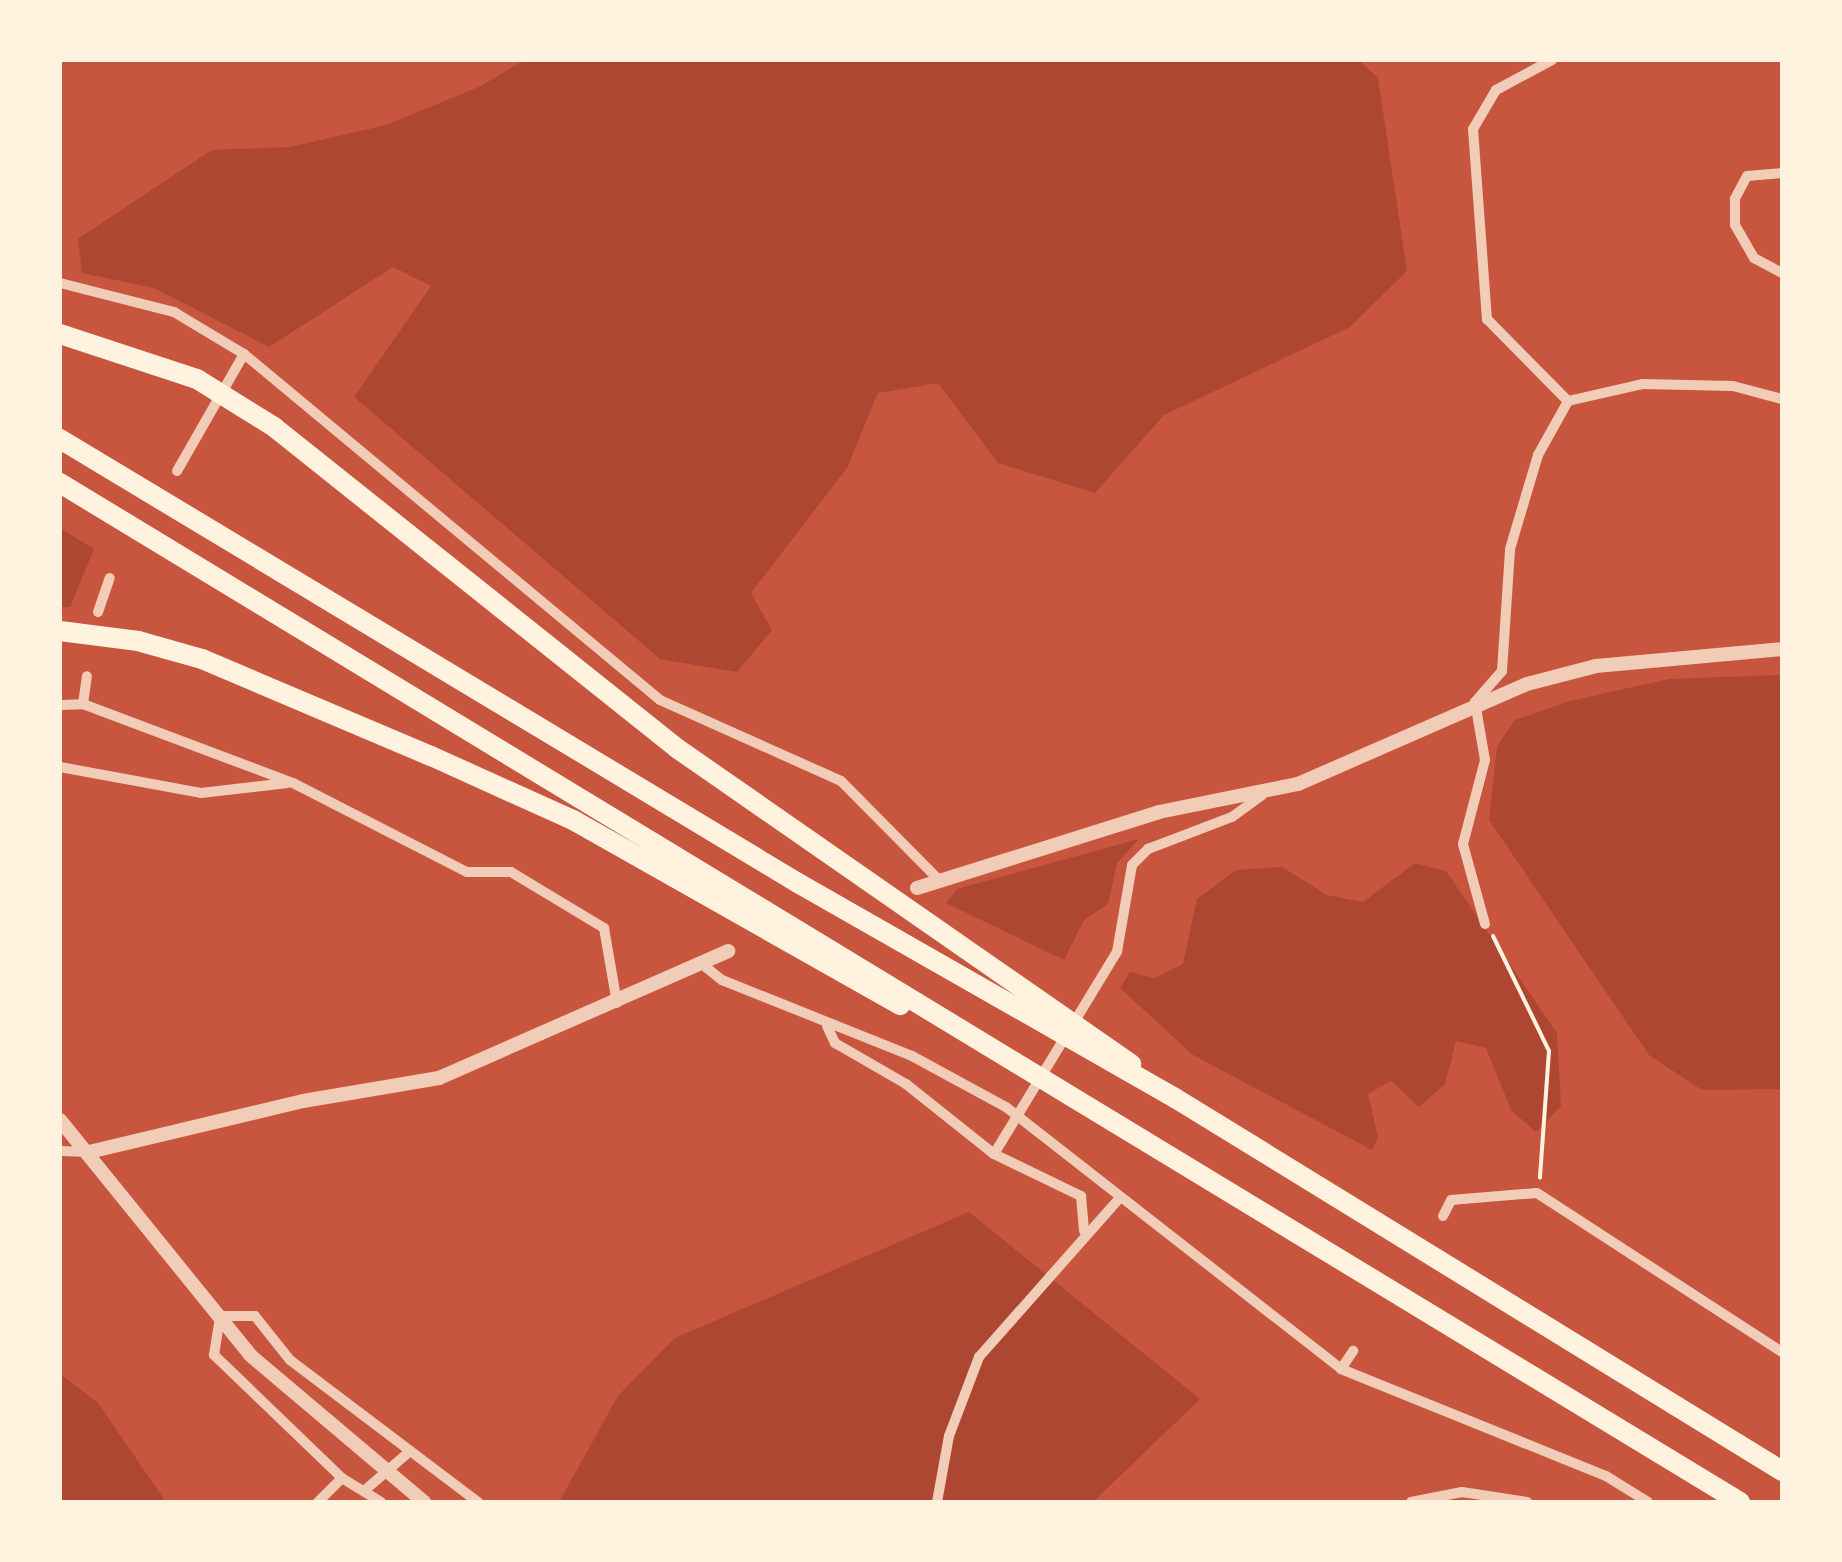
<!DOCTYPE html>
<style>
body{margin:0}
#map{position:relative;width:1842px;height:1562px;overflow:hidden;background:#c8553d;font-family:"Space Grotesk",sans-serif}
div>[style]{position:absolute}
.green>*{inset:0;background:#ae4732}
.path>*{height:4px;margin:-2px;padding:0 2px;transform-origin:2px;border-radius:2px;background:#fff3e0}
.minor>*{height:10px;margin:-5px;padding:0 5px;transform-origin:5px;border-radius:5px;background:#f1ccb7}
.tertiary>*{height:14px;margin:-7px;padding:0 7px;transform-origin:7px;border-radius:7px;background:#f1ccb7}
.motorway>*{height:20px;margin:-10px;padding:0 10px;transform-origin:10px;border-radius:10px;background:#fff3e0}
span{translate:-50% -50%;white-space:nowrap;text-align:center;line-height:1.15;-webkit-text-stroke:8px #fff3e0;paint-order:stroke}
.frame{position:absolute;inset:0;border:62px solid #fff3e0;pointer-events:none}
</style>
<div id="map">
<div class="green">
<div style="clip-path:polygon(524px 60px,1359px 60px,1378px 78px,1407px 271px,1350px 327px,1164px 415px,1095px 493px,998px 463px,938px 383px,878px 393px,847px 468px,751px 593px,772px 630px,737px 672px,660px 659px,354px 397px,431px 286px,393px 267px,269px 347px,154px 288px,82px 273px,78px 239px,212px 150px,290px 147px,386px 125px,481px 86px)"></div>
<div style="clip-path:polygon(60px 528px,94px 549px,70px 607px,60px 607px)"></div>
<div style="clip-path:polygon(1782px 675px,1782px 1089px,1702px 1090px,1649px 1055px,1489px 820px,1497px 746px,1515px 720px,1570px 701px,1669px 679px)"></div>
<div style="clip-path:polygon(1139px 839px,1117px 863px,1108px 904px,1084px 920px,1064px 960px,946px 903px,957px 889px)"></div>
<div style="clip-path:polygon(1415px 863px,1446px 871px,1557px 1033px,1561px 1106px,1536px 1132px,1511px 1110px,1486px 1048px,1456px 1041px,1445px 1084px,1419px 1107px,1391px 1081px,1368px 1094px,1378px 1137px,1372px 1150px,1193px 1055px,1120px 988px,1130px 972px,1155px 978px,1183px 964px,1197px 899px,1236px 870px,1282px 867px,1327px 895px,1363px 902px)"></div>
<div style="clip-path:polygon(969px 1212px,1200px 1399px,1093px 1502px,559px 1502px,618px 1396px,675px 1338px)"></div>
<div style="clip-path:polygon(60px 1374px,98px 1403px,166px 1502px,60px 1502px)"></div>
</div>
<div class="path">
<div style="left:1493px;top:936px;width:128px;rotate:64deg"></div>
<div style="left:1549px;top:1051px;width:127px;rotate:94.1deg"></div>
</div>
<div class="minor">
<div style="left:1552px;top:60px;width:64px;rotate:151.8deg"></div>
<div style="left:1496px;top:90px;width:45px;rotate:120.5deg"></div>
<div style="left:1473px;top:129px;width:191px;rotate:85.8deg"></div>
<div style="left:1487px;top:319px;width:115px;rotate:45.4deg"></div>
<div style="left:1782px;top:173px;width:35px;rotate:175deg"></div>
<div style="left:1747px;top:176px;width:26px;rotate:118deg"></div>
<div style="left:1735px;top:199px;width:26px;rotate:90deg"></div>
<div style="left:1735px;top:225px;width:38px;rotate:60deg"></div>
<div style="left:1754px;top:258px;width:32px;rotate:28deg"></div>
<div style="left:60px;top:283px;width:118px;rotate:14.3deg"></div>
<div style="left:174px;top:312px;width:82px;rotate:31deg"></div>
<div style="left:244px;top:354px;width:541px;rotate:39.75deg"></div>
<div style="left:660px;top:700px;width:198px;rotate:24.1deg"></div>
<div style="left:841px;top:781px;width:139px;rotate:45.3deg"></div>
<div style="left:177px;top:471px;width:135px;rotate:-60.2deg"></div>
<div style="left:98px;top:612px;width:36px;rotate:-71deg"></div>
<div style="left:83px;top:704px;width:28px;rotate:-82deg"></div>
<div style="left:60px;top:705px;width:23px;rotate:-2deg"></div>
<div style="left:83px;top:704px;width:224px;rotate:20.6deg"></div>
<div style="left:293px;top:783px;width:195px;rotate:27.1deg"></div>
<div style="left:467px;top:872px;width:44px"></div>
<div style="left:511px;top:872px;width:109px;rotate:31.1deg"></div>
<div style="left:604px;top:928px;width:76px;rotate:80.2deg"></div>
<div style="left:60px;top:767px;width:143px;rotate:10.4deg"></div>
<div style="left:201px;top:793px;width:87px;rotate:-6.6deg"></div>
<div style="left:1485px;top:924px;width:83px;rotate:-105.4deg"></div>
<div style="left:1463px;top:844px;width:87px;rotate:-75.3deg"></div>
<div style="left:1485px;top:760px;width:59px;rotate:-99.8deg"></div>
<div style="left:1475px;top:702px;width:41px;rotate:-48.9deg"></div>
<div style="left:1502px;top:671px;width:122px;rotate:-86.2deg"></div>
<div style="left:1510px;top:549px;width:98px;rotate:-73.4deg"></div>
<div style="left:1538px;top:455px;width:62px;rotate:-60.9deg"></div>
<div style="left:1568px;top:401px;width:76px;rotate:-12.9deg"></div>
<div style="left:1642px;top:384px;width:91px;rotate:1.3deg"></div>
<div style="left:1733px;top:386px;width:51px;rotate:14.9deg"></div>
<div style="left:702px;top:964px;width:26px;rotate:39deg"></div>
<div style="left:722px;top:980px;width:205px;rotate:21.8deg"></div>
<div style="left:912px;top:1056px;width:107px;rotate:28.5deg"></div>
<div style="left:1006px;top:1107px;width:425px;rotate:38deg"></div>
<div style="left:1341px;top:1369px;width:286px;rotate:22deg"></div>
<div style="left:1606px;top:1476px;width:49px;rotate:31.8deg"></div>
<div style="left:827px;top:1026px;width:19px;rotate:65deg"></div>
<div style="left:835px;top:1043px;width:82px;rotate:30deg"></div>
<div style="left:906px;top:1084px;width:112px;rotate:38.5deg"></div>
<div style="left:994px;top:1154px;width:97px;rotate:25.8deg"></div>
<div style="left:1081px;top:1196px;width:35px;rotate:85deg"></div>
<div style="left:60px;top:1151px;width:29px;rotate:2deg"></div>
<div style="left:994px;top:1154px;width:237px;rotate:-58.7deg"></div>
<div style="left:1117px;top:952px;width:88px;rotate:-80.2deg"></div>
<div style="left:1132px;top:865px;width:23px;rotate:-45deg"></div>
<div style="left:1148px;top:849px;width:90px;rotate:-20.9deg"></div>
<div style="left:1232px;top:817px;width:37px;rotate:-36deg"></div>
<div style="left:1443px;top:1216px;width:18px;rotate:-63deg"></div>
<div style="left:1451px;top:1200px;width:86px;rotate:-4.7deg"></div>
<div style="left:1537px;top:1193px;width:292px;rotate:33deg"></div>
<div style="left:1341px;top:1369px;width:22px;rotate:-56deg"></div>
<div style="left:364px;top:1491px;width:61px;rotate:-41deg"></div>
<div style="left:318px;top:1502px;width:34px;rotate:-45deg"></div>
<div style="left:381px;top:1502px;width:46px;rotate:-148.4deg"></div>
<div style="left:342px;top:1478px;width:178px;rotate:-136.1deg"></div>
<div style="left:214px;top:1355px;width:39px;rotate:-81deg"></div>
<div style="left:220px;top:1316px;width:35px"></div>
<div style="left:255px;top:1316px;width:56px;rotate:51.5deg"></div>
<div style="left:290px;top:1360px;width:236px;rotate:37.1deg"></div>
<div style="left:937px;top:1502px;width:67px;rotate:-79.7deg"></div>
<div style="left:949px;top:1436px;width:85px;rotate:-69.2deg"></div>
<div style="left:979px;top:1357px;width:210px;rotate:-48.5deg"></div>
<div style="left:1411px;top:1502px;width:52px;rotate:-11.1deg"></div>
<div style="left:1462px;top:1492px;width:66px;rotate:8.7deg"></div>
</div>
<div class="tertiary">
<div style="left:917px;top:888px;width:254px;rotate:-17.4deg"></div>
<div style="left:1159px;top:812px;width:142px;rotate:-11.4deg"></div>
<div style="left:1298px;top:784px;width:250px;rotate:-23.6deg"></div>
<div style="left:1527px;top:684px;width:71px;rotate:-14.6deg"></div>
<div style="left:1596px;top:666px;width:187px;rotate:-5.2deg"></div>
<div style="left:60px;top:1120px;width:302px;rotate:51deg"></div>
<div style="left:250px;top:1355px;width:228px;rotate:40.2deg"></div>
<div style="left:89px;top:1152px;width:220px;rotate:-13.4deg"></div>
<div style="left:303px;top:1101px;width:138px;rotate:-9.6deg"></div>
<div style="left:439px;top:1078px;width:316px;rotate:-23.7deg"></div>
</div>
<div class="motorway">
<div style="left:60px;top:334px;width:144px;rotate:18.2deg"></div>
<div style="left:197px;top:379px;width:91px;rotate:31.9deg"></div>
<div style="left:274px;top:427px;width:517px;rotate:38.56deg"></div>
<div style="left:678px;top:749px;width:552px;rotate:34.81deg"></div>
<div style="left:60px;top:439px;width:861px;rotate:31.03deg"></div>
<div style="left:798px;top:883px;width:434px;rotate:29.7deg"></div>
<div style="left:1175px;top:1098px;width:712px;rotate:31.57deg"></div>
<div style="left:60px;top:483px;width:1965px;rotate:31.24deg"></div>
<div style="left:60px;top:631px;width:79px;rotate:7.3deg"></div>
<div style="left:138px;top:641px;width:66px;rotate:15.7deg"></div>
<div style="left:202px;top:659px;width:249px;rotate:23deg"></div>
<div style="left:431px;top:756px;width:156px;rotate:24.3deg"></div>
<div style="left:573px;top:820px;width:376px;rotate:29.5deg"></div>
</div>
<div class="frame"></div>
</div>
